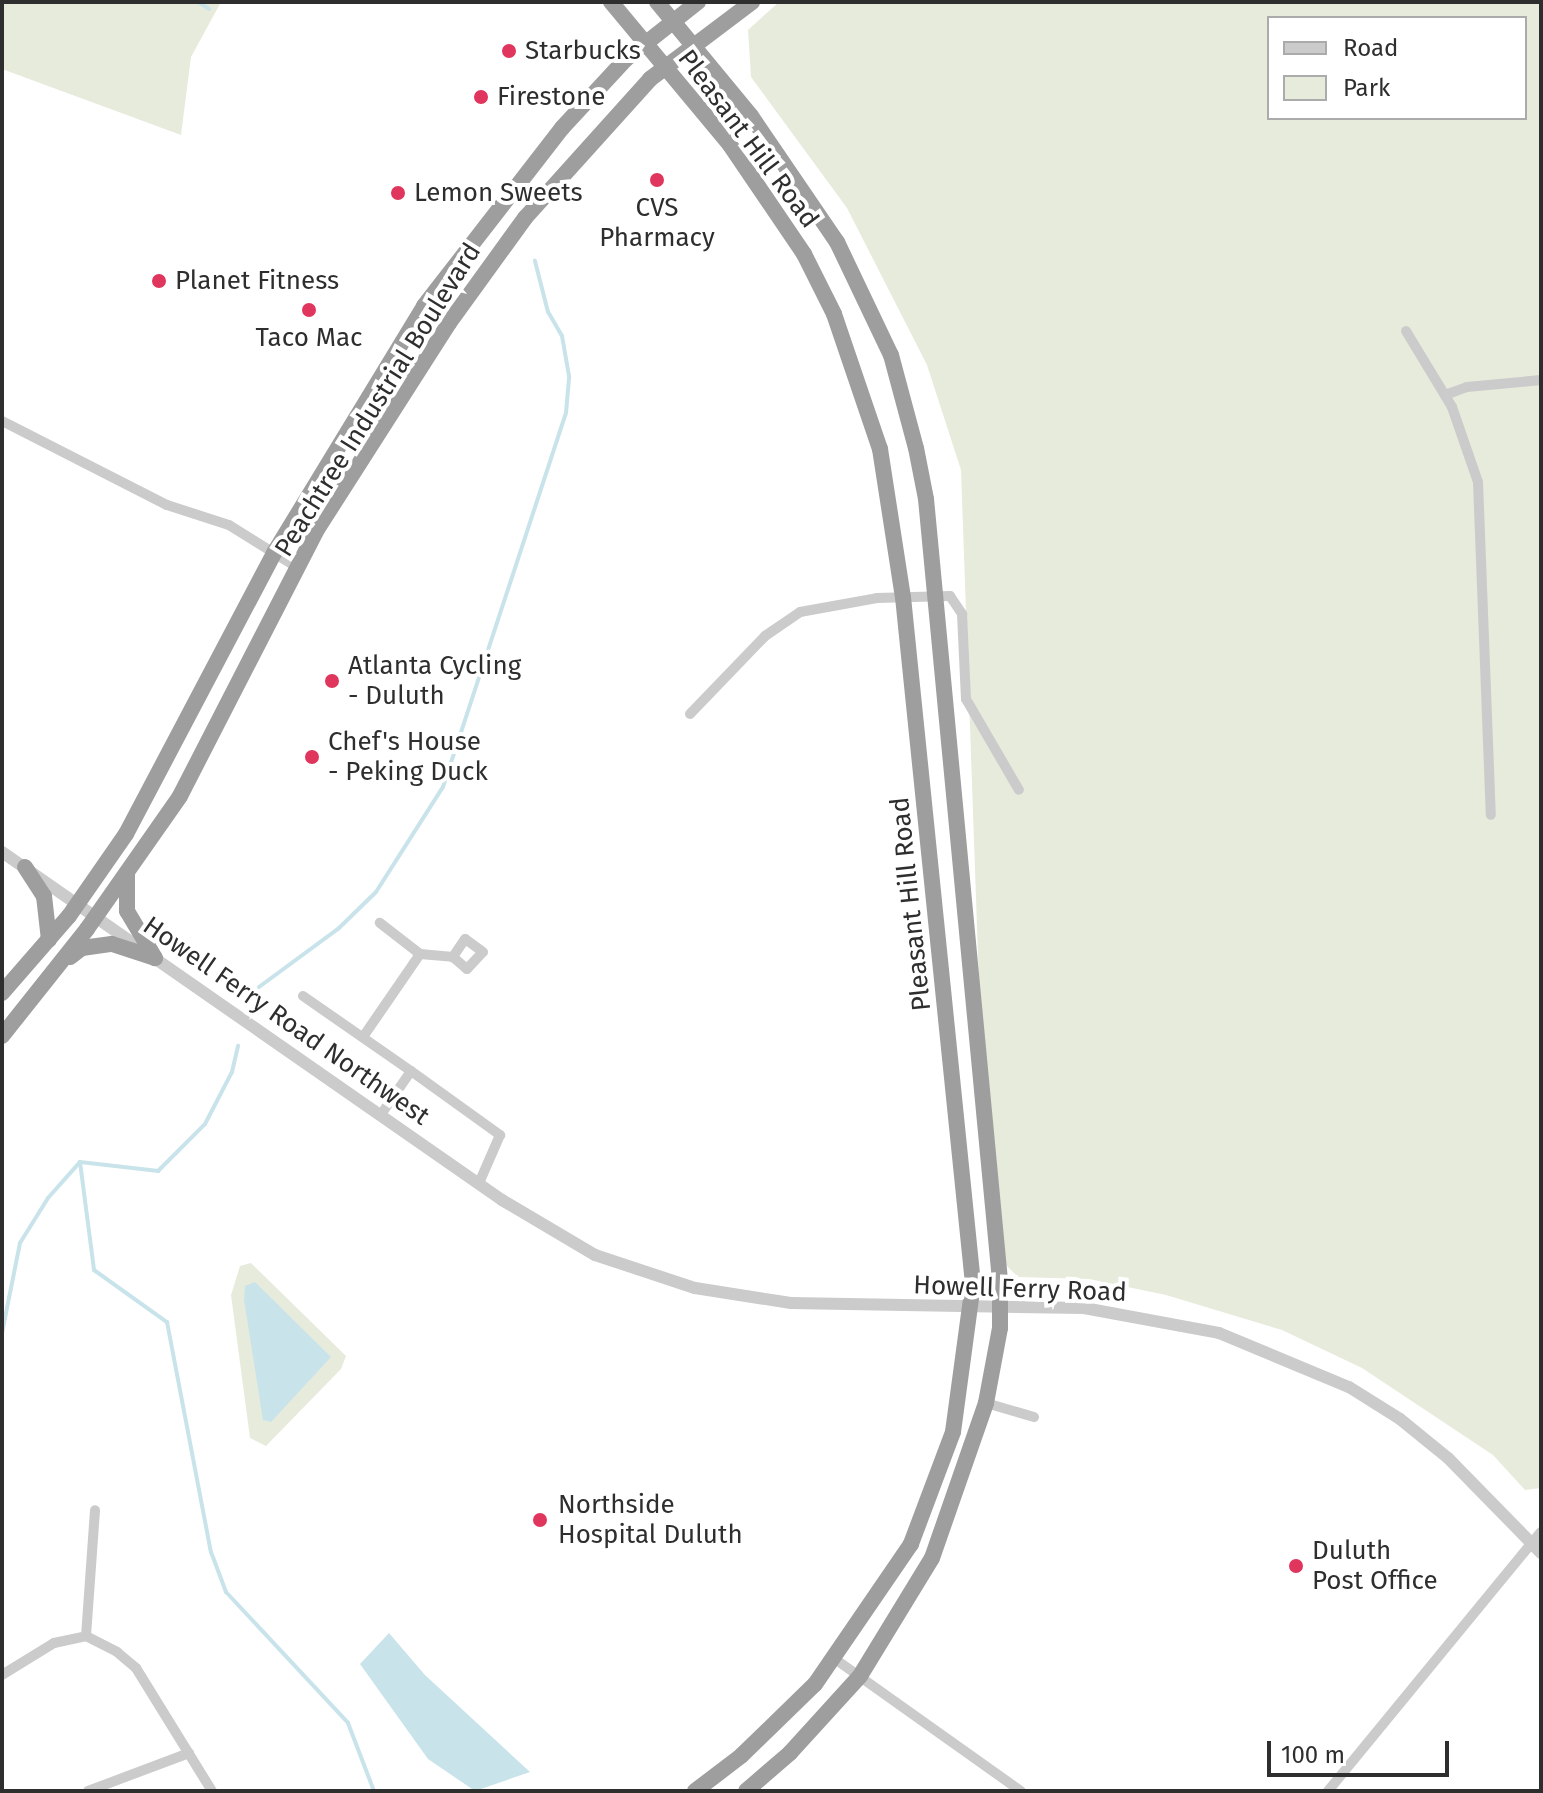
<!DOCTYPE html>
<style>
body{margin:0}
#map{position:relative;width:1543px;height:1793px;overflow:hidden;background:#fff;font-family:"Fira Sans",sans-serif}
div>[style]{position:absolute}
.green>*{inset:0;background:#e7ebdc}
.water>*{inset:0;background:#c9e3eb}
.stream>*{height:4px;margin:-2px;padding:0 2px;transform-origin:2px;border-radius:2px;background:#c9e3eb}
.minor>*{height:10px;margin:-5px;padding:0 5px;transform-origin:5px;border-radius:5px;background:#cbcbcb}
.tertiary>*{height:12px;margin:-6px;padding:0 6px;transform-origin:6px;border-radius:6px;background:#cbcbcb}
.trunk>*{height:16px;margin:-8px;padding:0 8px;transform-origin:8px;border-radius:8px;background:#9e9e9e}
.dots>*{width:22px;height:22px;translate:-50% -50%;box-sizing:border-box;border:4px solid #fff;border-radius:50%}
span{translate:-50% -50%;white-space:nowrap;text-align:center;line-height:1.15;-webkit-text-stroke:8px #fff;paint-order:stroke}
.poi-label{font-size:26px;color:#2e2e2e}
.left{translate:0 -50%;text-align:left}
.street-label{font-size:26px;color:#2e2e2e}
.frame{position:absolute;inset:0;border:4px solid #2e2e2e;pointer-events:none}
.legend{position:absolute;left:1267px;top:16px;width:260px;height:104px;box-sizing:border-box;background:#fff;border:2px solid #ababab;margin:0;padding:10px 14px;list-style:none;font-size:24px;color:#2e2e2e}
.legend li{display:flex;align-items:center;gap:16px;height:40px}
.legend b{width:40px;border:2px solid #ababab}
.scale{position:absolute;left:1267px;top:1741px;width:182px;height:36px;box-sizing:border-box;border:4px solid #2e2e2e;border-top:0;padding-left:10px;font-size:24px;line-height:28px;white-space:nowrap;color:#2e2e2e;-webkit-text-stroke:6px #fff;paint-order:stroke}
</style>
<div id="map">
<div class="green">
<div style="clip-path:polygon(2px 2px,221px 2px,191px 57px,181px 135px,2px 69px)"></div>
<div style="clip-path:polygon(evenodd,779px 2px,1541px 2px,1541px 1488px,1525px 1490px,1493px 1455px,1362px 1368px,1282px 1330px,1166px 1295px,1089px 1279px,1018px 1277px,1006px 1265px,980px 1012px,961px 470px,927px 365px,847px 208px,751px 77px,748px 30px,779px 2px,1269px 18px,1525px 18px,1525px 118px,1269px 118px,1269px 18px)"></div>
<div style="clip-path:polygon(251px 1263px,346px 1356px,341px 1369px,266px 1446px,250px 1438px,231px 1295px,240px 1266px)"></div>
</div>
<div class="water">
<div style="clip-path:polygon(255px 1282px,331px 1357px,271px 1422px,263px 1420px,244px 1300px,245px 1286px)"></div>
<div style="clip-path:polygon(389px 1633px,425px 1675px,530px 1772px,475px 1791px,428px 1759px,360px 1664px)"></div>
</div>
<div class="stream">
<div style="left:198px;top:2px;width:13px;rotate:32deg"></div>
<div style="left:259px;top:987px;width:98px;rotate:-36.3deg"></div>
<div style="left:338px;top:929px;width:53px;rotate:-44.2deg"></div>
<div style="left:376px;top:892px;width:125px;rotate:-57.5deg"></div>
<div style="left:443px;top:787px;width:394px;rotate:-71.8deg"></div>
<div style="left:566px;top:413px;width:37px;rotate:-85deg"></div>
<div style="left:569px;top:376px;width:41px;rotate:-99.9deg"></div>
<div style="left:562px;top:336px;width:28px;rotate:-120deg"></div>
<div style="left:548px;top:312px;width:53px;rotate:-104.3deg"></div>
<div style="left:80px;top:1162px;width:109px;rotate:82.6deg"></div>
<div style="left:94px;top:1270px;width:90px;rotate:35.5deg"></div>
<div style="left:167px;top:1322px;width:234px;rotate:79.2deg"></div>
<div style="left:211px;top:1552px;width:43px;rotate:69.4deg"></div>
<div style="left:226px;top:1592px;width:179px;rotate:47deg"></div>
<div style="left:348px;top:1723px;width:73px;rotate:69.1deg"></div>
<div style="left:80px;top:1162px;width:79px;rotate:6.6deg"></div>
<div style="left:158px;top:1171px;width:66px;rotate:-45deg"></div>
<div style="left:205px;top:1124px;width:59px;rotate:-62.6deg"></div>
<div style="left:232px;top:1072px;width:27px;rotate:-77deg"></div>
<div style="left:2px;top:1333px;width:92px;rotate:-78.7deg"></div>
<div style="left:20px;top:1243px;width:53px;rotate:-58.1deg"></div>
<div style="left:48px;top:1198px;width:48px;rotate:-48.4deg"></div>
</div>
<div class="minor">
<div style="left:1406px;top:331px;width:89px;rotate:58.8deg"></div>
<div style="left:1452px;top:407px;width:79px;rotate:70.9deg"></div>
<div style="left:1478px;top:482px;width:333px;rotate:87.8deg"></div>
<div style="left:1445px;top:395px;width:23px;rotate:-20deg"></div>
<div style="left:1467px;top:387px;width:74px;rotate:-5.4deg"></div>
<div style="left:2px;top:421px;width:185px;rotate:27deg"></div>
<div style="left:167px;top:505px;width:65px;rotate:17.9deg"></div>
<div style="left:229px;top:525px;width:81px;rotate:31.9deg"></div>
<div style="left:690px;top:714px;width:108px;rotate:-46.1deg"></div>
<div style="left:765px;top:636px;width:42px;rotate:-34.4deg"></div>
<div style="left:800px;top:612px;width:78px;rotate:-10.3deg"></div>
<div style="left:877px;top:598px;width:73px;rotate:-1.6deg"></div>
<div style="left:950px;top:596px;width:22px;rotate:56deg"></div>
<div style="left:962px;top:614px;width:85px;rotate:87.3deg"></div>
<div style="left:966px;top:699px;width:105px;rotate:59.8deg"></div>
<div style="left:420px;top:954px;width:33px;rotate:5deg"></div>
<div style="left:453px;top:957px;width:18px;rotate:41deg"></div>
<div style="left:467px;top:969px;width:23px;rotate:-47deg"></div>
<div style="left:483px;top:952px;width:22px;rotate:-144deg"></div>
<div style="left:465px;top:939px;width:22px;rotate:124deg"></div>
<div style="left:303px;top:996px;width:131px;rotate:34.8deg"></div>
<div style="left:411px;top:1071px;width:51px;rotate:124.6deg"></div>
<div style="left:363px;top:1037px;width:101px;rotate:-55.5deg"></div>
<div style="left:420px;top:954px;width:51px;rotate:-142.2deg"></div>
<div style="left:411px;top:1071px;width:110px;rotate:35.7deg"></div>
<div style="left:500px;top:1135px;width:52px;rotate:113.6deg"></div>
<div style="left:986px;top:1403px;width:50px;rotate:16.3deg"></div>
<div style="left:86px;top:1636px;width:126px;rotate:-85.9deg"></div>
<div style="left:835px;top:1659px;width:228px;rotate:35.4deg"></div>
<div style="left:2px;top:1675px;width:61px;rotate:-31.6deg"></div>
<div style="left:54px;top:1643px;width:33px;rotate:-12deg"></div>
<div style="left:86px;top:1636px;width:35px;rotate:27deg"></div>
<div style="left:117px;top:1652px;width:25px;rotate:40deg"></div>
<div style="left:136px;top:1668px;width:145px;rotate:58.3deg"></div>
<div style="left:88px;top:1791px;width:108px;rotate:-20.6deg"></div>
<div style="left:1328px;top:1791px;width:335px;rotate:-50.6deg"></div>
</div>
<div class="tertiary">
<div style="left:2px;top:852px;width:609px;rotate:34.84deg"></div>
<div style="left:502px;top:1200px;width:108px;rotate:30.6deg"></div>
<div style="left:595px;top:1255px;width:105px;rotate:18.3deg"></div>
<div style="left:695px;top:1288px;width:97px;rotate:8.9deg"></div>
<div style="left:791px;top:1303px;width:293px;rotate:1deg"></div>
<div style="left:1084px;top:1308px;width:137px;rotate:10.5deg"></div>
<div style="left:1219px;top:1333px;width:141px;rotate:22.6deg"></div>
<div style="left:1349px;top:1387px;width:60px;rotate:32.1deg"></div>
<div style="left:1400px;top:1419px;width:62px;rotate:39.1deg"></div>
<div style="left:1448px;top:1458px;width:133px;rotate:45.6deg"></div>
</div>
<div class="trunk">
<div style="left:611px;top:2px;width:186px;rotate:50.2deg"></div>
<div style="left:730px;top:145px;width:132px;rotate:55.8deg"></div>
<div style="left:804px;top:254px;width:67px;rotate:63.4deg"></div>
<div style="left:834px;top:314px;width:143px;rotate:71.2deg"></div>
<div style="left:880px;top:449px;width:150px;rotate:81.2deg"></div>
<div style="left:903px;top:597px;width:691px;rotate:84.18deg"></div>
<div style="left:973px;top:1284px;width:149px;rotate:97.7deg"></div>
<div style="left:953px;top:1432px;width:120px;rotate:110.6deg"></div>
<div style="left:911px;top:1544px;width:170px;rotate:124.4deg"></div>
<div style="left:815px;top:1684px;width:103px;rotate:135.8deg"></div>
<div style="left:741px;top:1756px;width:58px;rotate:142.7deg"></div>
<div style="left:657px;top:2px;width:148px;rotate:50.5deg"></div>
<div style="left:751px;top:116px;width:153px;rotate:55.7deg"></div>
<div style="left:837px;top:242px;width:125px;rotate:64.5deg"></div>
<div style="left:891px;top:355px;width:96px;rotate:75deg"></div>
<div style="left:916px;top:448px;width:52px;rotate:78.9deg"></div>
<div style="left:926px;top:499px;width:784px;rotate:84.59deg"></div>
<div style="left:1000px;top:1280px;width:48px;rotate:90deg"></div>
<div style="left:1000px;top:1328px;width:76px;rotate:100.6deg"></div>
<div style="left:986px;top:1403px;width:164px;rotate:109.2deg"></div>
<div style="left:932px;top:1558px;width:138px;rotate:121.4deg"></div>
<div style="left:860px;top:1676px;width:104px;rotate:132.3deg"></div>
<div style="left:790px;top:1753px;width:58px;rotate:139.2deg"></div>
<div style="left:25px;top:867px;width:35px;rotate:57deg"></div>
<div style="left:44px;top:896px;width:44px;rotate:83.5deg"></div>
<div style="left:127px;top:874px;width:37px;rotate:90deg"></div>
<div style="left:127px;top:911px;width:55px;rotate:59.2deg"></div>
<div style="left:70px;top:957px;width:15px;rotate:-37deg"></div>
<div style="left:82px;top:948px;width:30px;rotate:-8deg"></div>
<div style="left:112px;top:944px;width:45px;rotate:18deg"></div>
<div style="left:2px;top:993px;width:102px;rotate:-49deg"></div>
<div style="left:69px;top:916px;width:100px;rotate:-55.2deg"></div>
<div style="left:126px;top:834px;width:318px;rotate:-62.2deg"></div>
<div style="left:274px;top:553px;width:289px;rotate:-58.7deg"></div>
<div style="left:424px;top:306px;width:225px;rotate:-52.2deg"></div>
<div style="left:562px;top:128px;width:94px;rotate:-47.2deg"></div>
<div style="left:626px;top:59px;width:92px;rotate:-38.4deg"></div>
<div style="left:2px;top:1036px;width:137px;rotate:-51.5deg"></div>
<div style="left:87px;top:929px;width:162px;rotate:-55deg"></div>
<div style="left:180px;top:796px;width:301px;rotate:-62.8deg"></div>
<div style="left:318px;top:528px;width:243px;rotate:-57.4deg"></div>
<div style="left:449px;top:323px;width:130px;rotate:-54.1deg"></div>
<div style="left:525px;top:218px;width:187px;rotate:-48deg"></div>
<div style="left:650px;top:79px;width:128px;rotate:-37deg"></div>
</div>
<div class="dots">
<div style="left:509px;top:51px;background:#e0355c"></div>
<div style="left:481px;top:97px;background:#e0355c"></div>
<div style="left:657px;top:180px;background:#e0355c"></div>
<div style="left:398px;top:193px;background:#e0355c"></div>
<div style="left:159px;top:281px;background:#e0355c"></div>
<div style="left:309px;top:310px;background:#e0355c"></div>
<div style="left:332px;top:681px;background:#e0355c"></div>
<div style="left:312px;top:757px;background:#e0355c"></div>
<div style="left:540px;top:1520px;background:#e0355c"></div>
<div style="left:1296px;top:1566px;background:#e0355c"></div>
</div>
<div class="poi-label">
<span class="left" style="left:525px;top:51px">Starbucks</span>
<span class="left" style="left:497px;top:97px">Firestone</span>
<span class="left" style="left:414px;top:193px">Lemon Sweets</span>
<span style="left:657px;top:223px">CVS<br>Pharmacy</span>
<span class="left" style="left:175px;top:281px">Planet Fitness</span>
<span style="left:309px;top:338px">Taco Mac</span>
<span class="left" style="left:348px;top:681px">Atlanta Cycling<br>- Duluth</span>
<span class="left" style="left:328px;top:757px">Chef's House<br>- Peking Duck</span>
<span class="left" style="left:558px;top:1520px">Northside<br>Hospital Duluth</span>
<span class="left" style="left:1312px;top:1566px">Duluth<br>Post Office</span>
</div>
<div class="street-label">
<span style="left:748px;top:139px;rotate:53deg">Pleasant Hill Road</span>
<span style="left:378px;top:400px;rotate:-58deg">Peachtree Industrial Boulevard</span>
<span style="left:911px;top:904px;rotate:-96deg">Pleasant Hill Road</span>
<span style="left:286px;top:1021px;rotate:35deg">Howell Ferry Road Northwest</span>
<span style="left:1020px;top:1289px;rotate:2deg">Howell Ferry Road</span>
</div>
<div class="frame"></div>
<ul class="legend">
<li><b style="height:10px;background:#cbcbcb"></b>Road</li>
<li><b style="height:22px;background:#e7ebdc"></b>Park</li>
</ul>
<div class="scale">100 m</div>
</div>
